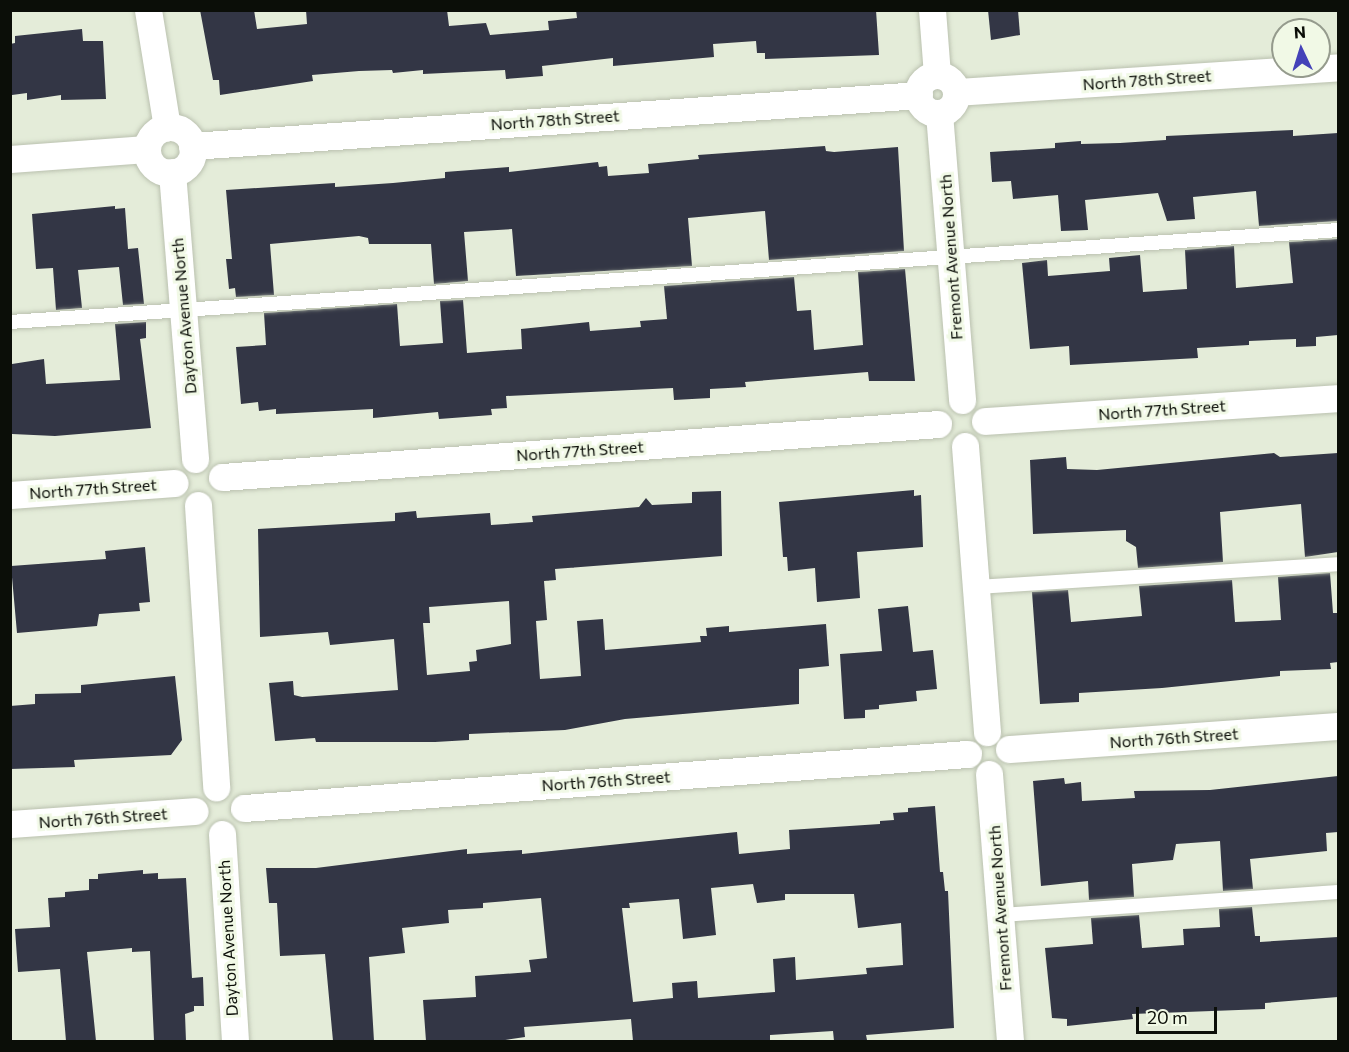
<!DOCTYPE html>
<style>
body{margin:0}
#map{position:relative;width:1349px;height:1052px;overflow:hidden;background:#e4ecd9;font-family:Commissioner,sans-serif}
div>[style]{position:absolute}
.building>*{inset:0;background:#333645}
.roads{filter:drop-shadow(0 0 2px #bac1af) drop-shadow(0 0 2px #bac1af)}
.service>*{height:14px;margin:-7px;padding:0 7px;transform-origin:7px;border-radius:7px;background:#fff}
.minor>*{height:27px;margin:-13.5px;padding:0 13.5px;transform-origin:13.5px;border-radius:13.5px;background:#fff}
.minor>.ring{margin:-13.5px;padding:0;box-sizing:content-box;background:none;border:27px solid #fff;border-radius:50%}
span{translate:-50% -50%;white-space:nowrap;text-align:center;line-height:1.15;-webkit-text-stroke:6px #f1f9e6;paint-order:stroke}
.street-label{font-size:16px;color:#0b0e08}
.frame{position:absolute;inset:0;border:12px solid #0b0e08;pointer-events:none}
.north{position:absolute;left:1271px;top:18px;width:60px;height:60px;box-sizing:border-box;background:#f1f9e6;border:2px solid #959b8d;border-radius:50%;rotate:356deg;font-size:16px;font-weight:700;line-height:24px;text-align:center;color:#0b0e08}
.north::after{content:'';display:block;margin:auto;width:21px;height:27px;background:#4442b8;clip-path:polygon(50% 0,100% 100%,50% 72%,0 100%)}
.scale{position:absolute;left:1136px;top:1007px;width:81px;height:27px;box-sizing:border-box;border:3px solid #0b0e08;border-top:0;padding-left:8px;font-size:18px;line-height:21px;white-space:nowrap;color:#0b0e08;-webkit-text-stroke:4px #f1f9e6;paint-order:stroke}
</style>
<div id="map">
<div class="building">
<div style="clip-path:polygon(200px 10px,254px 10px,257px 29px,307px 24px,306px 10px,447px 10px,449px 26px,486px 23px,490px 35px,549px 30px,548px 21px,577px 18px,576px 10px,876px 10px,879px 55px,765px 59px,765px 53px,757px 53px,756px 41px,713px 44px,714px 57px,613px 66px,613px 58px,542px 66px,543px 76px,506px 79px,505px 70px,423px 74px,423px 70px,393px 73px,392px 70px,359px 71px,312px 75px,313px 81px,220px 95px,219px 80px,213px 80px)"></div>
<div style="clip-path:polygon(988px 10px,1018px 10px,1020px 35px,991px 40px)"></div>
<div style="clip-path:polygon(82px 29px,83px 41px,103px 41px,106px 99px,61px 100px,61px 95px,27px 100px,27px 93px,12px 95px,10px 44px,15px 43px,15px 36px)"></div>
<div style="clip-path:polygon(1293px 130px,1293px 136px,1338px 133px,1338px 221px,1259px 226px,1256px 191px,1193px 197px,1195px 219px,1167px 221px,1158px 193px,1085px 200px,1088px 230px,1061px 231px,1058px 195px,1013px 199px,1011px 181px,992px 182px,990px 152px,1055px 148px,1055px 143px,1081px 141px,1081px 144px,1120px 143px,1166px 140px,1166px 136px)"></div>
<div style="clip-path:polygon(825px 146px,826px 151px,834px 152px,898px 147px,904px 251px,769px 260px,765px 211px,688px 218px,692px 266px,516px 276px,512px 229px,464px 232px,468px 281px,434px 284px,431px 244px,369px 244px,368px 238px,359px 236px,270px 244px,274px 295px,236px 297px,235px 288px,229px 289px,226px 259px,232px 259px,226px 190px,335px 183px,335px 187px,393px 183px,445px 178px,445px 172px,509px 167px,509px 172px,598px 162px,599px 167px,607px 166px,608px 176px,649px 173px,648px 164px,699px 159px,698px 155px)"></div>
<div style="clip-path:polygon(115px 206px,115px 209px,125px 208px,128px 249px,138px 248px,144px 304px,123px 305px,119px 267px,78px 270px,82px 308px,56px 310px,53px 268px,36px 269px,32px 214px)"></div>
<div style="clip-path:polygon(1338px 239px,1338px 335px,1316px 337px,1316px 346px,1296px 347px,1296px 339px,1249px 341px,1249px 345px,1197px 348px,1198px 358px,1070px 365px,1069px 346px,1030px 349px,1022px 263px,1047px 260px,1048px 276px,1110px 271px,1109px 258px,1140px 255px,1143px 292px,1187px 289px,1185px 250px,1234px 246px,1236px 288px,1293px 283px,1289px 242px)"></div>
<div style="clip-path:polygon(905px 269px,915px 381px,869px 381px,868px 372px,745px 382px,746px 387px,710px 389px,710px 398px,674px 400px,673px 388px,506px 396px,507px 408px,491px 409px,492px 415px,439px 419px,438px 412px,373px 418px,373px 409px,276px 414px,276px 409px,259px 411px,258px 402px,241px 404px,236px 347px,266px 345px,264px 313px,397px 304px,400px 346px,443px 343px,440px 301px,463px 300px,467px 353px,522px 349px,521px 329px,589px 322px,590px 331px,641px 327px,640px 321px,667px 319px,664px 286px,794px 277px,797px 311px,811px 310px,814px 350px,863px 345px,858px 272px)"></div>
<div style="clip-path:polygon(146px 322px,146px 338px,140px 339px,151px 428px,55px 436px,12px 434px,12px 364px,44px 359px,46px 384px,120px 380px,115px 324px)"></div>
<div style="clip-path:polygon(1274px 453px,1280px 457px,1338px 453px,1338px 552px,1305px 557px,1301px 504px,1220px 512px,1223px 562px,1138px 568px,1136px 547px,1126px 541px,1126px 530px,1033px 534px,1030px 460px,1066px 457px,1067px 469px,1097px 470px)"></div>
<div style="clip-path:polygon(914px 490px,914px 496px,921px 495px,923px 547px,857px 552px,860px 598px,817px 602px,815px 568px,788px 571px,787px 557px,783px 557px,779px 502px)"></div>
<div style="clip-path:polygon(evenodd,721px 491px,722px 556px,555px 569px,556px 580px,544px 581px,547px 620px,536px 621px,540px 679px,581px 676px,577px 621px,603px 619px,605px 650px,701px 642px,700px 636px,707px 636px,706px 628px,729px 626px,729px 632px,826px 624px,829px 666px,799px 669px,799px 704px,625px 719px,565px 730px,469px 734px,469px 740px,435px 742px,316px 742px,315px 738px,275px 741px,269px 683px,293px 681px,294px 695px,302px 697px,398px 690px,394px 639px,330px 645px,328px 632px,260px 637px,258px 529px,395px 521px,395px 513px,416px 511px,417px 518px,490px 513px,491px 525px,533px 522px,532px 516px,639px 507px,646px 498px,652px 505px,692px 503px,692px 492px,721px 491px,509px 601px,511px 644px,476px 650px,477px 661px,469px 662px,470px 671px,427px 675px,423px 623px,430px 623px,429px 607px,509px 601px)"></div>
<div style="clip-path:polygon(145px 547px,150px 602px,139px 603px,140px 611px,99px 614px,97px 626px,17px 633px,11px 566px,106px 559px,105px 551px)"></div>
<div style="clip-path:polygon(1330px 573px,1333px 613px,1338px 613px,1338px 662px,1330px 663px,1331px 669px,1280px 671px,1280px 676px,1162px 688px,1079px 693px,1079px 702px,1040px 704px,1032px 592px,1068px 590px,1071px 622px,1142px 616px,1139px 586px,1232px 580px,1235px 622px,1281px 620px,1278px 577px)"></div>
<div style="clip-path:polygon(908px 606px,913px 652px,933px 650px,937px 689px,916px 691px,917px 701px,879px 705px,879px 709px,865px 710px,865px 718px,844px 719px,840px 654px,882px 651px,878px 609px)"></div>
<div style="clip-path:polygon(175px 676px,182px 740px,171px 755px,74px 760px,75px 767px,10px 769px,10px 706px,35px 704px,35px 694px,81px 693px,81px 685px)"></div>
<div style="clip-path:polygon(1338px 776px,1338px 832px,1326px 833px,1327px 851px,1250px 859px,1253px 889px,1223px 891px,1220px 841px,1176px 844px,1173px 860px,1132px 864px,1134px 897px,1089px 900px,1088px 881px,1041px 886px,1033px 781px,1064px 778px,1065px 784px,1081px 782px,1082px 801px,1135px 798px,1134px 791px,1210px 790px)"></div>
<div style="clip-path:polygon(evenodd,935px 806px,940px 872px,943px 872px,945px 891px,948px 891px,954px 1028px,866px 1035px,867px 1040px,857px 1041px,834px 1041px,833px 1031px,770px 1035px,770px 1041px,633px 1041px,631px 1019px,524px 1027px,525px 1037px,499px 1041px,426px 1041px,423px 1000px,476px 997px,475px 976px,531px 972px,529px 960px,547px 958px,541px 898px,483px 903px,483px 908px,448px 910px,449px 923px,402px 928px,405px 953px,369px 957px,374px 1041px,333px 1041px,325px 954px,280px 956px,277px 903px,269px 903px,266px 868px,316px 868px,467px 849px,467px 854px,522px 850px,522px 854px,737px 832px,739px 854px,790px 849px,789px 830px,880px 824px,880px 821px,894px 820px,893px 813px,908px 812px,908px 808px,935px 806px,753px 884px,757px 903px,785px 900px,785px 894px,854px 894px,858px 928px,901px 923px,903px 965px,866px 968px,867px 974px,796px 980px,795px 957px,773px 959px,775px 992px,698px 998px,697px 981px,672px 983px,673px 998px,633px 1002px,622px 908px,630px 908px,629px 903px,679px 899px,683px 939px,716px 935px,711px 888px,753px 884px)"></div>
<div style="clip-path:polygon(143px 870px,143px 874px,158px 873px,158px 879px,186px 878px,192px 978px,203px 977px,204px 1006px,194px 1006px,194px 1011px,185px 1014px,186px 1041px,154px 1041px,150px 951px,132px 952px,132px 948px,87px 952px,96px 1041px,66px 1041px,60px 969px,18px 972px,15px 929px,50px 927px,48px 898px,65px 897px,65px 892px,89px 890px,89px 879px,98px 879px,98px 874px)"></div>
<div style="clip-path:polygon(1252px 907px,1255px 936px,1260px 936px,1260px 942px,1338px 937px,1338px 997px,1265px 1003px,1265px 1009px,1132px 1014px,1133px 1019px,1067px 1026px,1067px 1019px,1052px 1018px,1045px 948px,1093px 944px,1091px 918px,1139px 915px,1142px 948px,1184px 945px,1183px 929px,1220px 927px,1219px 909px)"></div>
</div>
<div class="roads">
<div class="service">
<div style="left:10px;top:322px;width:1331px;rotate:-3.96deg"></div>
<div style="left:976px;top:587px;width:363px;rotate:-3.6deg"></div>
<div style="left:1001px;top:915px;width:338px;rotate:-3.9deg"></div>
</div>
<div class="minor">
<div style="left:148px;top:10px;width:119px;rotate:80.8deg"></div>
<div style="left:932px;top:10px;width:65px;rotate:85.6deg"></div>
<div class="ring" style="left:918px;top:75px;width:11px;height:11px"></div>
<div style="left:956px;top:92px;width:383px;rotate:-3.7deg"></div>
<div style="left:939px;top:113px;width:288px;rotate:85.4deg"></div>
<div class="ring" style="left:147px;top:127px;width:19px;height:19px"></div>
<div style="left:192px;top:146px;width:729px;rotate:-4.01deg"></div>
<div style="left:10px;top:159px;width:137px;rotate:-4.2deg"></div>
<div style="left:172px;top:172px;width:288px;rotate:85.4deg"></div>
<div style="left:985px;top:421px;width:354px;rotate:-3.7deg"></div>
<div style="left:965px;top:446px;width:287px;rotate:85.6deg"></div>
<div style="left:222px;top:477px;width:718px;rotate:-4.23deg"></div>
<div style="left:10px;top:495px;width:165px;rotate:-4.2deg"></div>
<div style="left:198px;top:505px;width:283px;rotate:86.3deg"></div>
<div style="left:1009px;top:749px;width:330px;rotate:-4deg"></div>
<div style="left:989px;top:774px;width:269px;rotate:85.5deg"></div>
<div style="left:244px;top:808px;width:726px;rotate:-4.27deg"></div>
<div style="left:10px;top:824px;width:185px;rotate:-4deg"></div>
<div style="left:222px;top:834px;width:208px;rotate:86.4deg"></div>
</div>
</div>
<div class="street-label">
<span style="left:1147px;top:80px;rotate:-4deg">North 78th Street</span>
<span style="left:555px;top:120px;rotate:-4deg">North 78th Street</span>
<span style="left:951px;top:257px;rotate:-94deg">Fremont Avenue North</span>
<span style="left:184px;top:316px;rotate:-95deg">Dayton Avenue North</span>
<span style="left:1162px;top:410px;rotate:-4deg">North 77th Street</span>
<span style="left:580px;top:451px;rotate:-4deg">North 77th Street</span>
<span style="left:93px;top:489px;rotate:-4deg">North 77th Street</span>
<span style="left:1174px;top:738px;rotate:-4deg">North 76th Street</span>
<span style="left:606px;top:781px;rotate:-4deg">North 76th Street</span>
<span style="left:103px;top:818px;rotate:-4deg">North 76th Street</span>
<span style="left:1000px;top:908px;rotate:-94deg">Fremont Avenue North</span>
<span style="left:228px;top:938px;rotate:-93deg">Dayton Avenue North</span>
</div>
<div class="frame"></div>
<div class="north">N</div>
<div class="scale">20 m</div>
</div>
